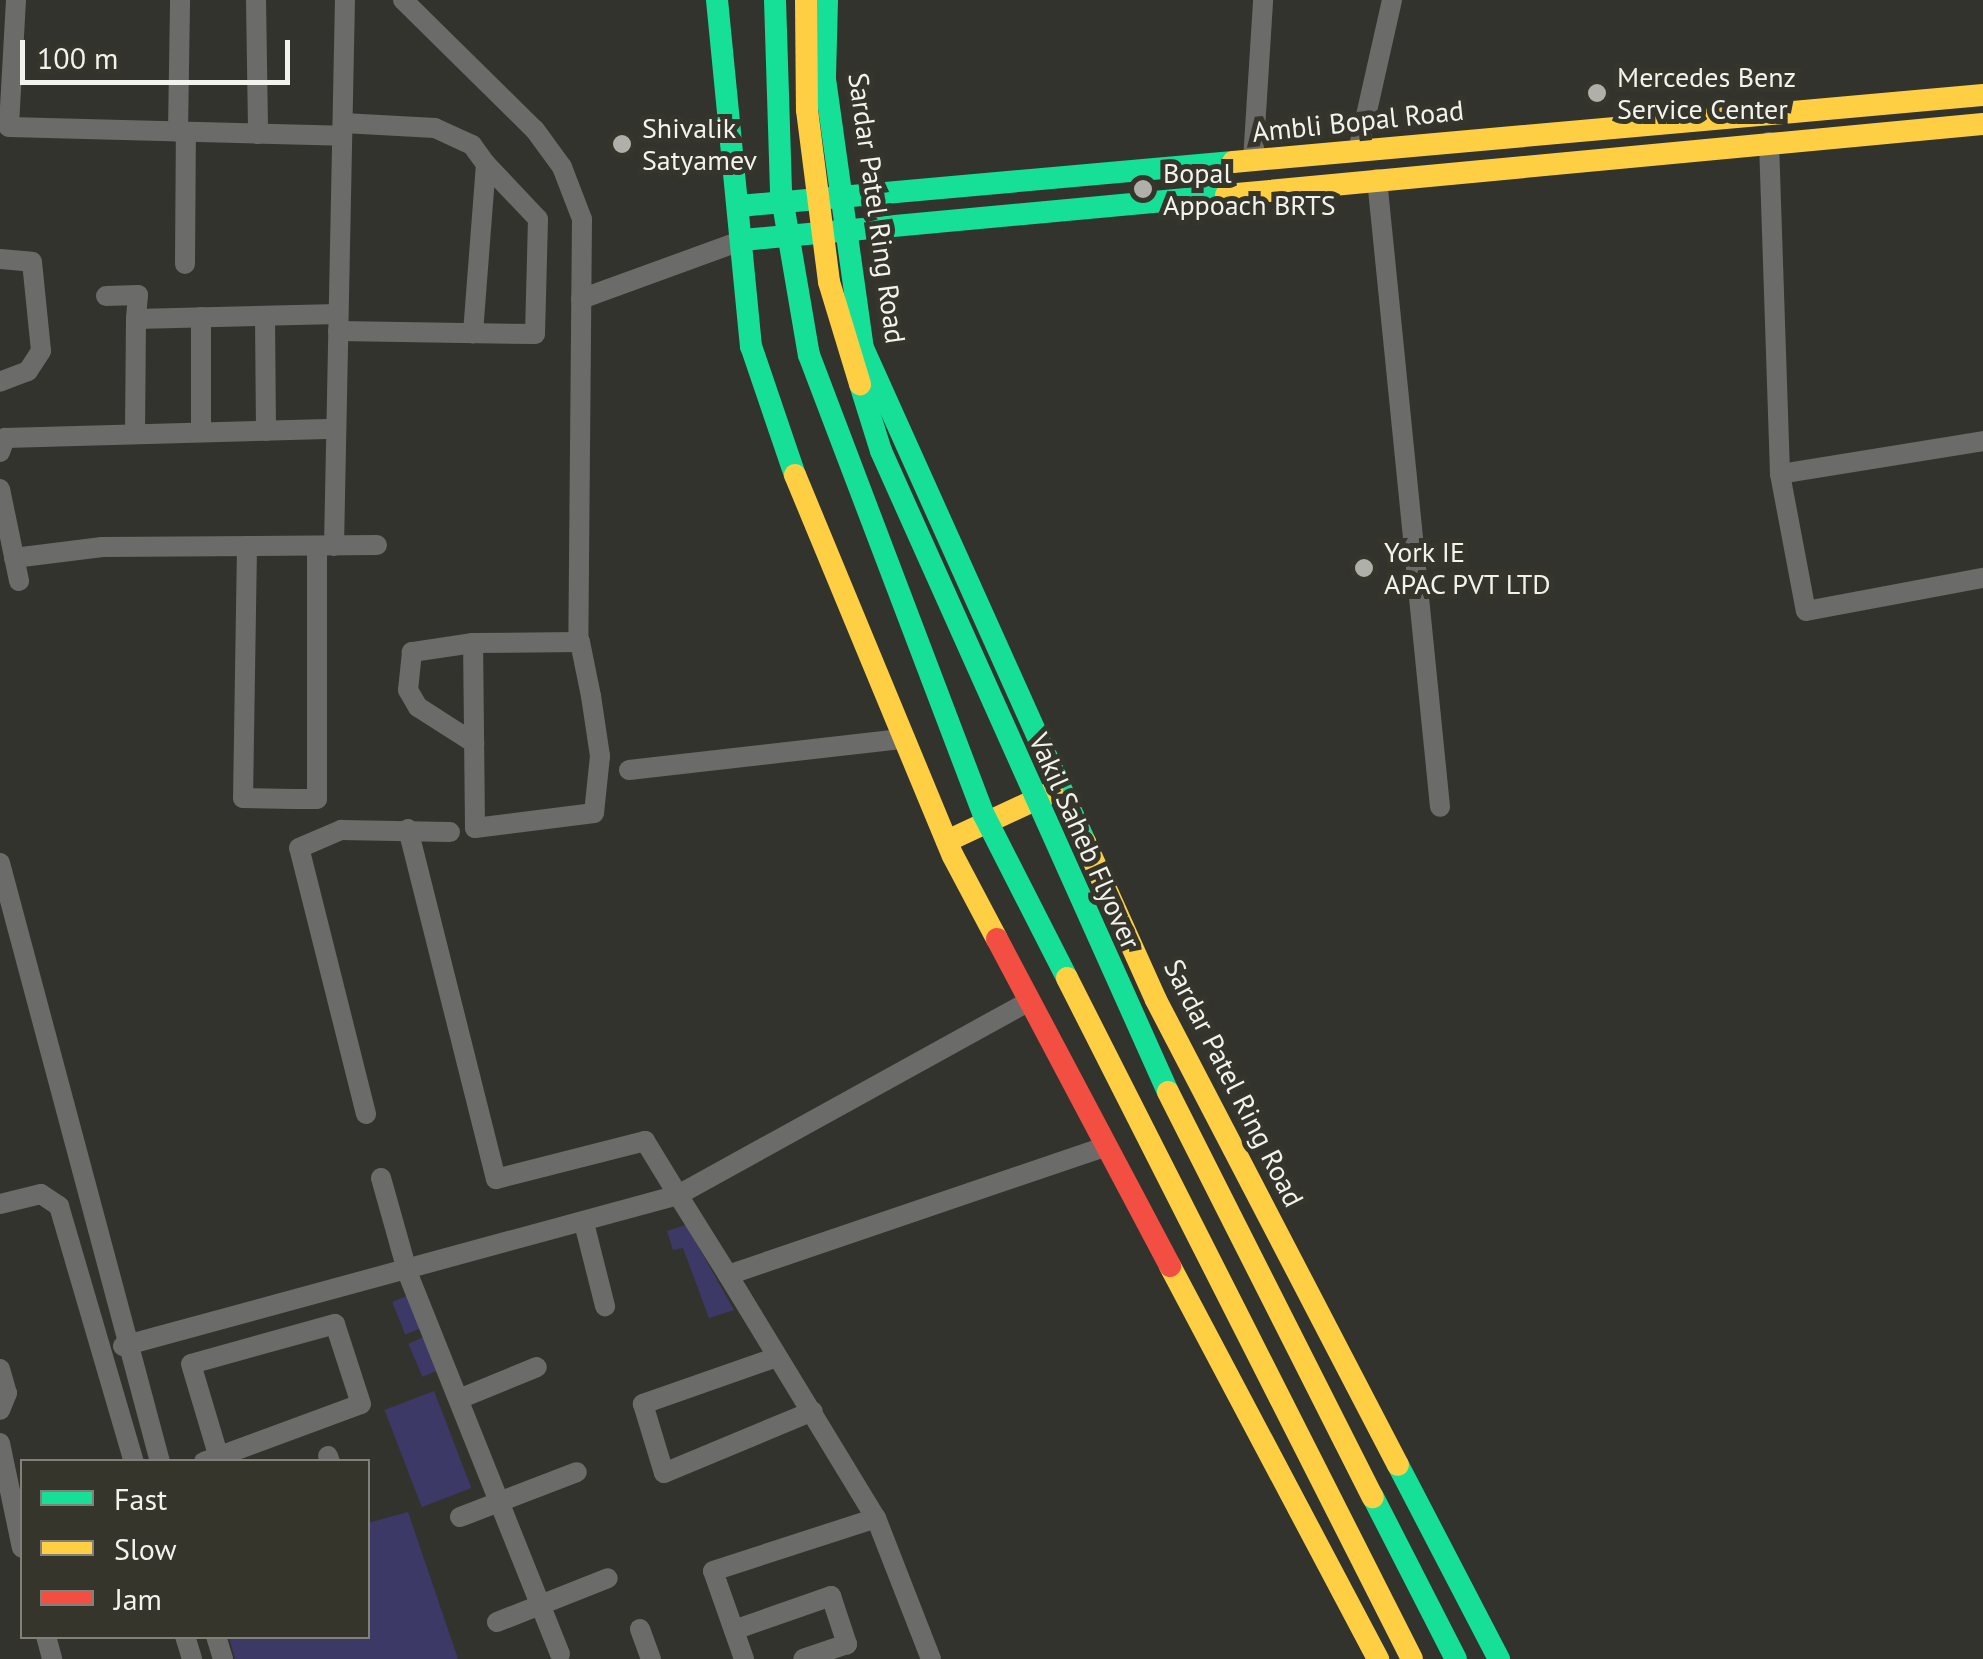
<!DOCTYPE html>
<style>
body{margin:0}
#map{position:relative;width:1983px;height:1659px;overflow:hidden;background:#33332e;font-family:"PT Sans",sans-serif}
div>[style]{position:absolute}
.green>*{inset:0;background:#3d3967;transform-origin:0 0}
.street>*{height:20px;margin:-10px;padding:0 10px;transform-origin:10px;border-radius:10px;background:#6b6b69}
.fast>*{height:22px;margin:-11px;padding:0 11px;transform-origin:11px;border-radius:11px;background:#16e098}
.slow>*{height:22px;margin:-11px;padding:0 11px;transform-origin:11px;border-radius:11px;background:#ffcf43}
.jam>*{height:22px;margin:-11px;padding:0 11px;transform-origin:11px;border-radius:11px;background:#f24e42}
.fast-bridge>*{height:22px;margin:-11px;padding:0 11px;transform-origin:11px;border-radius:11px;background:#16e098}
.slow-bridge>*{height:22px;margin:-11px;padding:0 11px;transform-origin:11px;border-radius:11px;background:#ffcf43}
.dots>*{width:28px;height:28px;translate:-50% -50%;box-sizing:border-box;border:5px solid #35352c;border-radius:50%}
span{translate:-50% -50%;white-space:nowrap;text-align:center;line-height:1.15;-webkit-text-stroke:10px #35352c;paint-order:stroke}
.poi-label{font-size:28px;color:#f3f3ee}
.left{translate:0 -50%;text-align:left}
.street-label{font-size:28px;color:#f3f3ee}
.legend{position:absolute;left:20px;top:1459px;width:350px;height:180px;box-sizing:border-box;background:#35352c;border:2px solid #81817a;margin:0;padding:12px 18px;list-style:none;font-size:30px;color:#f3f3ee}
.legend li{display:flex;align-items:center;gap:20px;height:50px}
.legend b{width:50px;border:2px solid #81817a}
.scale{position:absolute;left:20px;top:40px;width:270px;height:45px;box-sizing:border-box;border:5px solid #f3f3ee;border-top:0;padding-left:12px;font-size:30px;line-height:35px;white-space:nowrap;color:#f3f3ee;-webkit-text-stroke:8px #35352c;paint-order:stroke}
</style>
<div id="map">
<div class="green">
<div style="clip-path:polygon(686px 1225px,734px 1310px,709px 1318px,683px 1248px,673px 1250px,667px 1231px)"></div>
<div style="left:407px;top:1296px;width:35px;height:16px;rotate:68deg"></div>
<div style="left:424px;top:1337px;width:36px;height:17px;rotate:67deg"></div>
<div style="left:434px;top:1391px;width:104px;height:53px;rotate:69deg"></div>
<div style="clip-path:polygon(408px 1512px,458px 1659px,235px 1659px,229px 1637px,368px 1636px,368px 1523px)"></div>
</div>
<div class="street">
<div style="left:16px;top:0;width:127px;rotate:93.2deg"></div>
<div style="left:9px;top:127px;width:333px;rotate:1.5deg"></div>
<div style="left:256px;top:0;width:134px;rotate:89.1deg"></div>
<div style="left:403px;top:0;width:185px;rotate:44.6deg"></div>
<div style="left:535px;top:130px;width:46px;rotate:53.9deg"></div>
<div style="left:562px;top:167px;width:56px;rotate:69deg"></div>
<div style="left:582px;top:219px;width:418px;rotate:90.5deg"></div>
<div style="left:578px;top:637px;width:5px;rotate:68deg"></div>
<div style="left:580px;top:642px;width:55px;rotate:78.5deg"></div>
<div style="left:591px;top:696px;width:61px;rotate:81.5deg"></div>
<div style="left:600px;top:756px;width:57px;rotate:96deg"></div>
<div style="left:594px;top:813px;width:120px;rotate:172.8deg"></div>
<div style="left:475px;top:828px;width:185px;rotate:-90.6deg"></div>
<div style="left:473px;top:643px;width:107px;rotate:-0.5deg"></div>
<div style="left:343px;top:123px;width:92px;rotate:3.1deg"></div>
<div style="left:435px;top:128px;width:41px;rotate:24.7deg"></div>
<div style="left:472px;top:145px;width:24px;rotate:54deg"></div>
<div style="left:486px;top:164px;width:170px;rotate:94.4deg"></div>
<div style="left:178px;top:132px;width:132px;rotate:-89.1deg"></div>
<div style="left:1769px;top:142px;width:332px;rotate:88.1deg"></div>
<div style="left:1780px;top:474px;width:139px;rotate:79.3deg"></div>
<div style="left:1806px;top:611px;width:180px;rotate:-10.6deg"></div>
<div style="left:1358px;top:151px;width:155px;rotate:-77.3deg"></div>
<div style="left:1253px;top:161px;width:161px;rotate:-86.4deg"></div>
<div style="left:1377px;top:179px;width:631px;rotate:84.27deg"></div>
<div style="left:0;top:259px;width:32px;rotate:5deg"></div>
<div style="left:32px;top:262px;width:89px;rotate:84.2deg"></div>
<div style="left:41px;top:351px;width:24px;rotate:123deg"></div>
<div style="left:28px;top:371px;width:30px;rotate:159deg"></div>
<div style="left:185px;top:264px;width:132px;rotate:-89.6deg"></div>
<div style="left:106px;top:296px;width:32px;rotate:-2deg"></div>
<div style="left:138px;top:295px;width:24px;rotate:95deg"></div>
<div style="left:136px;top:319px;width:202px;rotate:-1.4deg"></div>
<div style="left:581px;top:299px;width:172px;rotate:-20deg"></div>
<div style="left:265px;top:316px;width:115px;rotate:89.5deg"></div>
<div style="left:201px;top:317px;width:115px;rotate:90deg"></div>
<div style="left:338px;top:331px;width:197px;rotate:0.9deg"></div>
<div style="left:535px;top:334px;width:115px;rotate:-88.5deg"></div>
<div style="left:538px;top:219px;width:76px;rotate:-133.4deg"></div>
<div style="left:135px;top:434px;width:115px;rotate:-89.5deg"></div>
<div style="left:0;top:452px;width:15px;rotate:-70deg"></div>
<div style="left:5px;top:438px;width:331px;rotate:-1.6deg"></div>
<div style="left:1780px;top:474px;width:206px;rotate:-9.2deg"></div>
<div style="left:0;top:489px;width:94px;rotate:78.3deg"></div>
<div style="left:247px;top:546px;width:252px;rotate:90.9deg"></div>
<div style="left:243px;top:798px;width:50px;rotate:1.1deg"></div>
<div style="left:293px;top:799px;width:24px"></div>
<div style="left:317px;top:799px;width:253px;rotate:-90deg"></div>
<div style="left:334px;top:546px;width:546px;rotate:-88.85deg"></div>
<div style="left:14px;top:558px;width:89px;rotate:-7.1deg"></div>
<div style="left:102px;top:547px;width:275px;rotate:-0.4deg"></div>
<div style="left:473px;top:643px;width:62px;rotate:171.6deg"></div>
<div style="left:412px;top:652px;width:38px;rotate:96deg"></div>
<div style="left:408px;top:690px;width:20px;rotate:60deg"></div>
<div style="left:418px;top:707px;width:67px;rotate:32.7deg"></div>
<div style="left:629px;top:770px;width:276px;rotate:-6.5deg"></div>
<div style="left:408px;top:829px;width:361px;rotate:75.9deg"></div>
<div style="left:496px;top:1179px;width:154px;rotate:-14.3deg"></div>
<div style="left:645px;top:1141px;width:63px;rotate:58.6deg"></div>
<div style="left:678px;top:1195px;width:402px;rotate:-28.9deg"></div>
<div style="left:0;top:863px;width:620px;rotate:75.04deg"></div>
<div style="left:366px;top:1114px;width:274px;rotate:-104.1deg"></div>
<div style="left:299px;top:848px;width:46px;rotate:-23.2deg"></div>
<div style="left:341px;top:830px;width:109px;rotate:1.1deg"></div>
<div style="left:381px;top:1178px;width:100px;rotate:74.3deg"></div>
<div style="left:408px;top:1274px;width:409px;rotate:68.2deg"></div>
<div style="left:0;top:1204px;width:42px;rotate:-13.7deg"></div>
<div style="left:41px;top:1194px;width:22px;rotate:34deg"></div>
<div style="left:59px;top:1206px;width:267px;rotate:73.7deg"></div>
<div style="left:584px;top:1223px;width:86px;rotate:75.8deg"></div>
<div style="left:728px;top:1275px;width:285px;rotate:58.7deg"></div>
<div style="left:876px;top:1518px;width:151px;rotate:68.7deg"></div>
<div style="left:123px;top:1346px;width:575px;rotate:-15.22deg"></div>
<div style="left:678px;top:1195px;width:94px;rotate:58deg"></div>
<div style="left:728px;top:1275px;width:399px;rotate:-18.8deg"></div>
<div style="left:774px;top:1358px;width:139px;rotate:160.7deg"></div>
<div style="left:643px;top:1404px;width:72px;rotate:73.1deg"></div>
<div style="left:664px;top:1473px;width:161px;rotate:-22.6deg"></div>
<div style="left:0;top:1369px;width:25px;rotate:74deg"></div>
<div style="left:7px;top:1393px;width:18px;rotate:112deg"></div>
<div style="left:459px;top:1399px;width:84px;rotate:-22.3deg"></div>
<div style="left:0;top:1443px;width:107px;rotate:78.2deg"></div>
<div style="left:328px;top:1456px;width:6px;rotate:72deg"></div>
<div style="left:204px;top:1462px;width:167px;rotate:-20.3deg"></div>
<div style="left:361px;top:1404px;width:84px;rotate:-108deg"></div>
<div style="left:335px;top:1324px;width:149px;rotate:164.5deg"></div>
<div style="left:191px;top:1364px;width:91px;rotate:73.4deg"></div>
<div style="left:460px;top:1517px;width:125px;rotate:-21deg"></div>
<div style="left:497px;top:1622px;width:119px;rotate:-21.6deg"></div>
<div style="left:640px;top:1629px;width:32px;rotate:70deg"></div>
<div style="left:734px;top:1630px;width:103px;rotate:-19.3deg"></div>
<div style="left:831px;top:1596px;width:51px;rotate:71.6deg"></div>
<div style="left:847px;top:1644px;width:46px;rotate:161.2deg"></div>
<div style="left:46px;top:1636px;width:24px;rotate:75deg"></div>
<div style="left:185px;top:1636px;width:24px;rotate:73deg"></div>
<div style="left:216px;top:1636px;width:24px;rotate:73deg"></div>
<div style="left:744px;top:1659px;width:93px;rotate:-109.4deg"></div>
<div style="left:713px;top:1571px;width:171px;rotate:-18deg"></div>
</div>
<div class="fast">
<div style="left:717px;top:0;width:348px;rotate:84.4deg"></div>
<div style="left:751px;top:346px;width:136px;rotate:71.2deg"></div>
<div style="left:827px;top:0;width:79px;rotate:91.5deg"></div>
<div style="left:825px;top:79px;width:272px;rotate:82deg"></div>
<div style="left:863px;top:348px;width:542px;rotate:65.8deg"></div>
<div style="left:739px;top:206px;width:496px;rotate:-5.1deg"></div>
<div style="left:743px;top:240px;width:485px;rotate:-5.3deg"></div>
<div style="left:1398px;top:1465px;width:219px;rotate:62.5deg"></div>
</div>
<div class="slow">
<div style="left:1233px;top:162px;width:753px;rotate:-5.1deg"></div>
<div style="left:1226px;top:195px;width:760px;rotate:-5.36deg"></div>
<div style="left:795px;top:475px;width:412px;rotate:67.5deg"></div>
<div style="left:953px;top:856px;width:94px;rotate:62.1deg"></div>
<div style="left:947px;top:841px;width:116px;rotate:-25deg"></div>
<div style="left:1085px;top:842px;width:173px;rotate:65.8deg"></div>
<div style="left:1156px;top:1000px;width:524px;rotate:62.51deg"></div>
<div style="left:1170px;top:1266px;width:445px;rotate:62.1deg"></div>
</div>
<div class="jam">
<div style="left:997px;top:939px;width:370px;rotate:62.1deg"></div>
</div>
<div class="fast-bridge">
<div style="left:775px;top:0;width:192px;rotate:88.2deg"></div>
<div style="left:781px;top:192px;width:165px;rotate:80.3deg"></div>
<div style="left:809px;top:355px;width:492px;rotate:69.2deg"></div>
<div style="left:984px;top:815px;width:183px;rotate:63deg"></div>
<div style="left:860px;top:384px;width:70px;rotate:72.6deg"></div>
<div style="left:881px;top:451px;width:702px;rotate:65.88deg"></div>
<div style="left:1373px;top:1497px;width:182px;rotate:62.9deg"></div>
</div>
<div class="slow-bridge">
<div style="left:806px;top:0;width:110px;rotate:89.5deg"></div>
<div style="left:807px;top:110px;width:173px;rotate:82.7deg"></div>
<div style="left:829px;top:282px;width:107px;rotate:73.1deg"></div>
<div style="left:1067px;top:978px;width:763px;rotate:63.13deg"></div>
<div style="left:1168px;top:1092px;width:454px;rotate:63.2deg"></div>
</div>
<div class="dots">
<div style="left:1597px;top:93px;background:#b0b0ab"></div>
<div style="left:622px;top:144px;background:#b0b0ab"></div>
<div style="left:1143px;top:189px;background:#b0b0ab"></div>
<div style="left:1364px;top:568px;background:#b0b0ab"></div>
</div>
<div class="poi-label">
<span class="left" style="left:1617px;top:93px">Mercedes Benz<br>Service Center</span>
<span class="left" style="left:642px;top:144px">Shivalik<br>Satyamev</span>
<span class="left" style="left:1163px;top:189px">Bopal<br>Appoach BRTS</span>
<span class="left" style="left:1384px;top:568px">York IE<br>APAC PVT LTD</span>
</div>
<div class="street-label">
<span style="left:1358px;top:121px;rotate:-6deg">Ambli Bopal Road</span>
<span style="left:877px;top:208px;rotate:82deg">Sardar Patel Ring Road</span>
<span style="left:1085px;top:841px;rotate:66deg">Vakil Saheb Flyover</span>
<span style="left:1234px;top:1083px;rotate:63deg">Sardar Patel Ring Road</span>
</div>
<ul class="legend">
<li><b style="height:12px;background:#16e098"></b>Fast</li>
<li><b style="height:12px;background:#ffcf43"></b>Slow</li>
<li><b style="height:12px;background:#f24e42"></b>Jam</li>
</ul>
<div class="scale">100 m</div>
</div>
